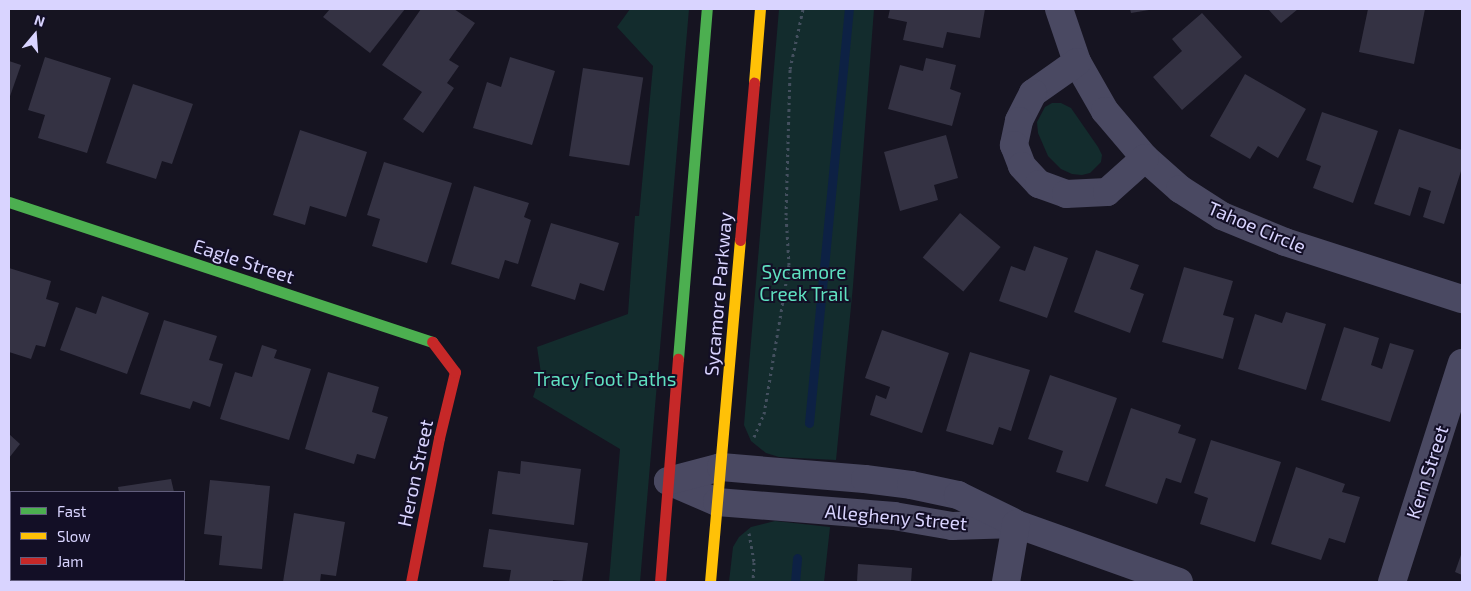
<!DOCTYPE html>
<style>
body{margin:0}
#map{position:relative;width:1471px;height:591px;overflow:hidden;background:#161421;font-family:"Exo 2",sans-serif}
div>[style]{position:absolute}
.green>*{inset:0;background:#132c2d}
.stream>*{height:9px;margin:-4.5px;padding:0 4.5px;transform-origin:4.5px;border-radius:4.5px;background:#0d2144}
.building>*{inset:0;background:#343243;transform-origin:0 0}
.path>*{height:3px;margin-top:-1.5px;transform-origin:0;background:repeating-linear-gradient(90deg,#44505f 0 2.5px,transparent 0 6.5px)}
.street>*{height:28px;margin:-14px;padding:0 14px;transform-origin:14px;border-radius:14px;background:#4a4962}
.fast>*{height:11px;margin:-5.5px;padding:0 5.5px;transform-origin:5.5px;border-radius:5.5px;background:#4caf50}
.slow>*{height:11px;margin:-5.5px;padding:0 5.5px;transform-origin:5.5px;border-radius:5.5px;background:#ffc107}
.jam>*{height:11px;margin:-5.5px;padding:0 5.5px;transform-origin:5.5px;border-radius:5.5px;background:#c62828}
span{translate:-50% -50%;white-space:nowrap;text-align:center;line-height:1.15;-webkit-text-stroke:4px #130f26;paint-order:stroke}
.street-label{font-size:19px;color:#d9d4ff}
.park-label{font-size:19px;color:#5fe0c0}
.frame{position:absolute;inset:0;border:10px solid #d9d4ff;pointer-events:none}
.legend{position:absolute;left:10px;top:491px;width:175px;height:90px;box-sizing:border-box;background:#130f26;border:1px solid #625e7d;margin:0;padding:6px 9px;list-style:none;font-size:15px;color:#d9d4ff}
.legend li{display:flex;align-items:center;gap:10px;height:25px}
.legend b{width:25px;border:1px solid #625e7d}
.north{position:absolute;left:10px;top:10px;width:50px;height:50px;-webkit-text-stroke:4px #130f26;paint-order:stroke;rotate:18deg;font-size:14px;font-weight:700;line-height:20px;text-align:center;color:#d9d4ff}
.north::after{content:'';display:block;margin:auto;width:18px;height:22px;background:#d9d4ff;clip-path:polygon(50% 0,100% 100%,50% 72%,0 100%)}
</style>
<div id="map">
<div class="green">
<div style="clip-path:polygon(630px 9px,689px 9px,640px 582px,609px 582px,620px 449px,533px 397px,541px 373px,537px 347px,628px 314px,635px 216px,639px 216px,653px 66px,617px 27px)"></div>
<div style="clip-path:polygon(779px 9px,874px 9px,853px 286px,836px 460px,779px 457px,766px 453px,751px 441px,744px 425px)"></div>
<div style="clip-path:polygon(1052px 103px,1061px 103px,1071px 108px,1098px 147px,1102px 155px,1101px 162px,1090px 173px,1082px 175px,1072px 174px,1061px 169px,1048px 156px,1038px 133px,1037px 122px,1045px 107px)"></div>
<div style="clip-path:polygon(775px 521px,830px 527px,824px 582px,729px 582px,733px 547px,739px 537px,751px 527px)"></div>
</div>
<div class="stream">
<div style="left:809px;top:423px;width:416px;rotate:-84.5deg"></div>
<div style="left:795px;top:582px;width:24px;rotate:-85deg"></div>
</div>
<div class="building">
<div style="clip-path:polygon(330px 9px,405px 9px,370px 53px,323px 17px)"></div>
<div style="clip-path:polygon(421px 9px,454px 9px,475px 23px,449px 60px,459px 66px,447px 83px,454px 88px,423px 133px,403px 119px,422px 92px,382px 65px)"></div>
<div style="clip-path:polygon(890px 9px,985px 9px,980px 38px,947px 32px,943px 48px,903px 40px,907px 22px,888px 18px)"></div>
<div style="clip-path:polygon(1130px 9px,1149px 9px,1149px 10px,1131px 13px)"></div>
<div style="clip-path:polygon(1268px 9px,1298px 9px,1281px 23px)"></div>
<div style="clip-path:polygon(1368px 9px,1425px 9px,1414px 64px,1359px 52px)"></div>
<div style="clip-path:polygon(1202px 13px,1242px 57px,1182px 110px,1153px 77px,1182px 51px,1172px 39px)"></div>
<div style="clip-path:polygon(45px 57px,111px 78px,87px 153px,38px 138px,45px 115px,28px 110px)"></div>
<div style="clip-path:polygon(510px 57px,555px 71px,532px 145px,473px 128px,487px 82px,501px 87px)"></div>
<div style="clip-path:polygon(926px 58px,956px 65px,950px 89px,961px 93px,952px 126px,888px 109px,900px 65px,923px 71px)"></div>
<div style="clip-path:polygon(9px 61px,21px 65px,9px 99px)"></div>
<div style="left:583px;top:68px;width:61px;height:89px;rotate:9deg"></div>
<div style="clip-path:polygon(1245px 74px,1306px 109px,1278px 158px,1258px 146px,1250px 159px,1210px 136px)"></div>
<div style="clip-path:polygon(133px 84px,193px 104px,172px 164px,162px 161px,156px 179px,106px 163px)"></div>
<div style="clip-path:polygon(1322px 112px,1378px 131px,1353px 203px,1313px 188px,1321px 166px,1306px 160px)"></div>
<div style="clip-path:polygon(1399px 129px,1462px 150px,1462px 168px,1444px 224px,1423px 217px,1431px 191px,1419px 187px,1410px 216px,1374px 204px)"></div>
<div style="clip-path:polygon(300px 130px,367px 152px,346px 217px,310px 206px,305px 225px,273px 215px)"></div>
<div style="clip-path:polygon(946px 135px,958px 178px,934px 185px,938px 200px,900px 211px,884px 152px)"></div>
<div style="clip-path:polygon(384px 162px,452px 183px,427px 263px,372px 246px,380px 219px,367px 215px)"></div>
<div style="clip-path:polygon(474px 186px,529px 203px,524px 217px,531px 220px,518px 264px,505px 260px,499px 279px,451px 264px)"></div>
<div style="left:960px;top:213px;width:53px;height:58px;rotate:40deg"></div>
<div style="clip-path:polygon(551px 223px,619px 243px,604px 291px,580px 283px,575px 300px,531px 286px)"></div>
<div style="clip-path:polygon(1034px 246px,1068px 258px,1047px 318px,999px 301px,1011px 266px,1025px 271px)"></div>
<div style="clip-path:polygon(1096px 250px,1139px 265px,1130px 289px,1144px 294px,1130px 333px,1074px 312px)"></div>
<div style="clip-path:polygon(1184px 267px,1233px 281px,1223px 315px,1234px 318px,1223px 359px,1162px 342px)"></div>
<div style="clip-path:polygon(9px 268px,51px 281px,46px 299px,59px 303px,45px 347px,36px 345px,31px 359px,9px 352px)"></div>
<div style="clip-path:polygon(102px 296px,149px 313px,127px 374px,60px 350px,76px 307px,96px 314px)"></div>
<div style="clip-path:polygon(1286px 312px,1326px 324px,1306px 390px,1238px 369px,1255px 314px,1282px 323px)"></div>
<div style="clip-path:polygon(164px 320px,217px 336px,209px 360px,223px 364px,210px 407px,193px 401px,190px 409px,140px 394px)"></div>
<div style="clip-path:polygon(1344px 327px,1379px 338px,1371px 365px,1382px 369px,1390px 343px,1414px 350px,1390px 422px,1321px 400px)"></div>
<div style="clip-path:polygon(882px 330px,949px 353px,922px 433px,870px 415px,876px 395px,886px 399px,890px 387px,865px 378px)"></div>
<div style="clip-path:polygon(262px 345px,277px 350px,274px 358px,311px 369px,289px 440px,220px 419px,235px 372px,252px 377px)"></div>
<div style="clip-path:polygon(970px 352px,1030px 370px,1011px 431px,999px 427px,993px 445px,946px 431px)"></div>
<div style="clip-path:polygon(328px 372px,379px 387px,372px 412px,388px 417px,375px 459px,357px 454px,354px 464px,305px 449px)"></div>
<div style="clip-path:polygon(1050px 375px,1117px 398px,1088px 482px,1056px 472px,1063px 451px,1028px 439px)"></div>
<div style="clip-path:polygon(1131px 408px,1181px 425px,1178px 433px,1196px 439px,1181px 483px,1166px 478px,1157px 504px,1105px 486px)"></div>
<div style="clip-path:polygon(9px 434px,20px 444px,9px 458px)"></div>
<div style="clip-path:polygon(1211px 440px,1281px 462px,1255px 542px,1200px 524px,1208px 498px,1194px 493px)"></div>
<div style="clip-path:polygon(521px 461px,581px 469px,574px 525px,492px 514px,498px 471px,520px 474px)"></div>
<div style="clip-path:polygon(1296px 467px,1345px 484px,1342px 492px,1360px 497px,1345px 543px,1329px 538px,1321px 560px,1271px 544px)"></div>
<div style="clip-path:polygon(171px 479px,174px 492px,119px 492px,118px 487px)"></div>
<div style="clip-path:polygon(210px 480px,270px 486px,262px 569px,219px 565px,222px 536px,204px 534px)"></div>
<div style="clip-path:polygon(294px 513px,345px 522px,336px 576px,321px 574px,320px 582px,283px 582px)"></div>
<div style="clip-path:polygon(9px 526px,11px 526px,11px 580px,39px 580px,39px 582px,9px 582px)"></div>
<div style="clip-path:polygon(489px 529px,588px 543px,582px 582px,553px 580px,553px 582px,509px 582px,511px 570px,483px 567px)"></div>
<div style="clip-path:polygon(1462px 552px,1462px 575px,1455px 572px)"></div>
<div style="clip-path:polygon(858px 564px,912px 568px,911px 582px,857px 582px)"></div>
</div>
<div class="path">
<div style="left:754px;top:437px;width:25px;rotate:-67deg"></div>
<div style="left:764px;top:414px;width:151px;rotate:-80.5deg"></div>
<div style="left:789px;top:265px;width:50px;rotate:-93.4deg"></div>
<div style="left:786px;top:215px;width:146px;rotate:-88.4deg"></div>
<div style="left:790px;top:69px;width:61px;rotate:-77.8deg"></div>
<div style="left:749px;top:533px;width:29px;rotate:80deg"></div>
<div style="left:754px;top:562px;width:20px;rotate:93deg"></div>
</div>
<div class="street">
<div style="left:1059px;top:9px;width:56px;rotate:71.2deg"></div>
<div style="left:1077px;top:62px;width:56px;rotate:60.3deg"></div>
<div style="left:1105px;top:111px;width:62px;rotate:49.6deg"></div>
<div style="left:1145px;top:158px;width:47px;rotate:41.5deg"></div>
<div style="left:1180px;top:189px;width:50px;rotate:32.7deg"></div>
<div style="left:1222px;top:216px;width:68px;rotate:22.4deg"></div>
<div style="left:1285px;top:242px;width:186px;rotate:17.9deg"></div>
<div style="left:1077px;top:62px;width:54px;rotate:144.8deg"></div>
<div style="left:1033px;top:93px;width:31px;rotate:117deg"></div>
<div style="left:1019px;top:121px;width:25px;rotate:102deg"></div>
<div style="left:1014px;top:145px;width:22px;rotate:69deg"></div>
<div style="left:1022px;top:166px;width:25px;rotate:47deg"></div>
<div style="left:1039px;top:184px;width:29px;rotate:20deg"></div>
<div style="left:1066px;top:194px;width:41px;rotate:-2.8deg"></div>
<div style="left:1107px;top:192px;width:51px;rotate:-41.8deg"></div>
<div style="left:668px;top:481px;width:53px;rotate:23.2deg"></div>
<div style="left:717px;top:502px;width:178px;rotate:4.5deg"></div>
<div style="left:894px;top:516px;width:59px;rotate:9.8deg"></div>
<div style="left:952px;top:526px;width:64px;rotate:-1.8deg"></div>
<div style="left:1016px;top:524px;width:173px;rotate:19.6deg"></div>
<div style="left:668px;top:481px;width:55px;rotate:-14.8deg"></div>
<div style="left:721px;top:467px;width:144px;rotate:4.8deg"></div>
<div style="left:865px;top:479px;width:46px;rotate:7.4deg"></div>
<div style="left:911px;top:485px;width:48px;rotate:12deg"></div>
<div style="left:958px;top:495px;width:61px;rotate:26.1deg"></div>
<div style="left:1006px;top:582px;width:59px;rotate:-80.2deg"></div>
<div style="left:1392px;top:582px;width:230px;rotate:-72.3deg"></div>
</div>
<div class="fast">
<div style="left:9px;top:202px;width:446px;rotate:18.3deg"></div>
<div style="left:678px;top:359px;width:351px;rotate:-85.3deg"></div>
</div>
<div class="slow">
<div style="left:754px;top:83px;width:74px;rotate:-85.4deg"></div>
<div style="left:710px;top:582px;width:343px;rotate:-85deg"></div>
</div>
<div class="jam">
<div style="left:740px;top:240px;width:158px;rotate:-84.9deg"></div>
<div style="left:411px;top:582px;width:147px;rotate:-79deg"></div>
<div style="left:439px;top:438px;width:68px;rotate:-76.4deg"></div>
<div style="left:455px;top:372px;width:38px;rotate:-127deg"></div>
<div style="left:660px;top:582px;width:224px;rotate:-85.4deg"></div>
</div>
<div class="street-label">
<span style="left:1257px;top:227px;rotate:23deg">Tahoe Circle</span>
<span style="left:244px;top:261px;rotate:18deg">Eagle Street</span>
<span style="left:718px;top:294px;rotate:-85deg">Sycamore Parkway</span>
<span style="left:1427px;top:472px;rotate:-72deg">Kern Street</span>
<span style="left:415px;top:473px;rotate:-78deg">Heron Street</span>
<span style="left:896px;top:517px;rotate:5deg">Allegheny Street</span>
</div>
<div class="park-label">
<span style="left:804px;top:283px">Sycamore<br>Creek Trail</span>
<span style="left:605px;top:379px">Tracy Foot Paths</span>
</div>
<div class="frame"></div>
<ul class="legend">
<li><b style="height:6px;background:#4caf50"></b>Fast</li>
<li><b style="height:6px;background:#ffc107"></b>Slow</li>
<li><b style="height:6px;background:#c62828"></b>Jam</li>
</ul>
<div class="north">N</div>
</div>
